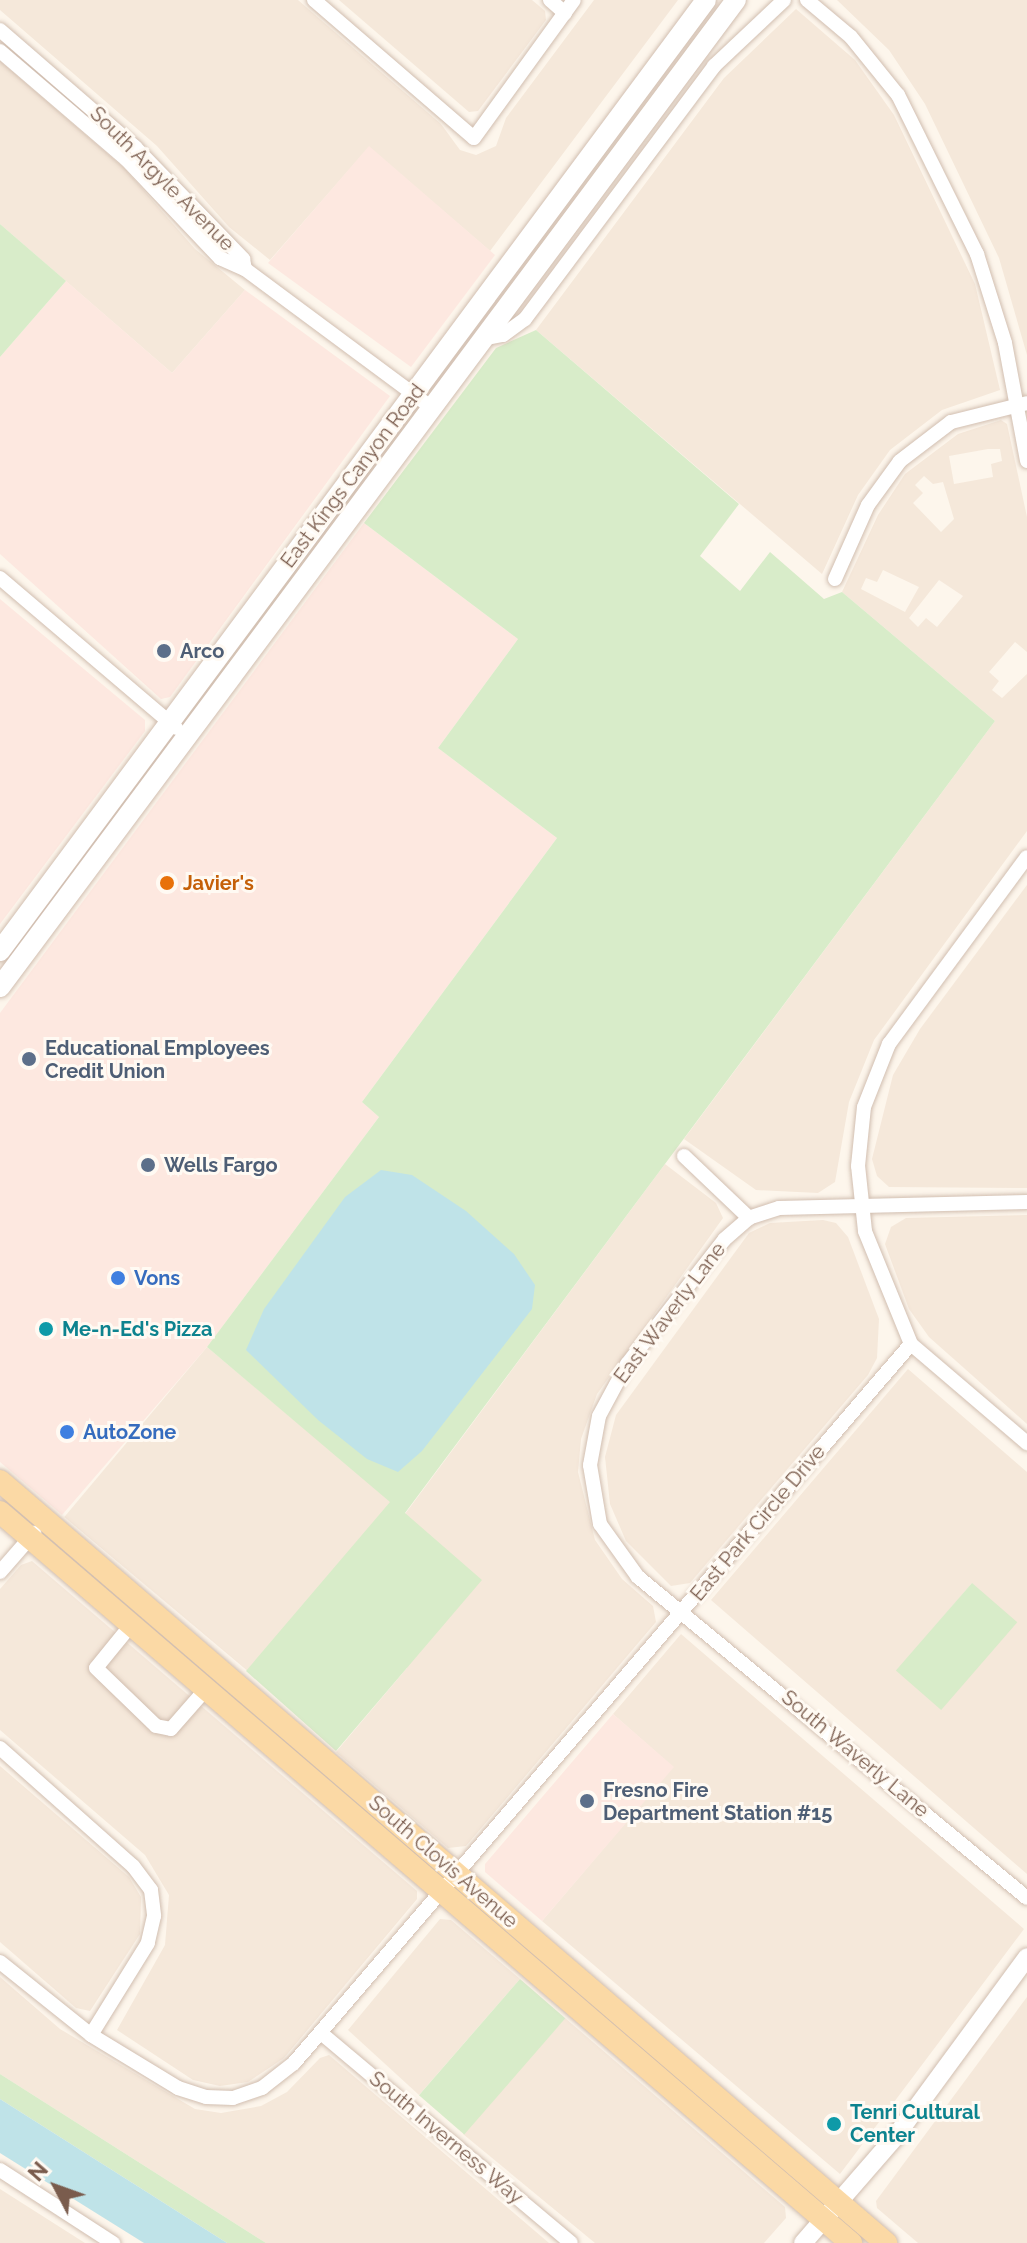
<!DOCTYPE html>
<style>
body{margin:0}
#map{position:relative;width:1027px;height:2243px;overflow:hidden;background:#fdf6ec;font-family:Raleway,sans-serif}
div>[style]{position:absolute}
.residential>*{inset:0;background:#f5e8da;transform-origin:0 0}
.commercial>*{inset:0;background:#fde8e0}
.green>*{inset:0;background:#d8ecc9;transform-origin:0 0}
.water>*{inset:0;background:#bfe3e8}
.roads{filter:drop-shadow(0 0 2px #d1beb0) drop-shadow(0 0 2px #d1beb0)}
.minor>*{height:14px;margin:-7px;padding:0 7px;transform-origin:7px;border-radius:7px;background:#fff}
.tertiary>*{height:18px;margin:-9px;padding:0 9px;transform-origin:9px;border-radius:9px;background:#fff}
.secondary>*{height:20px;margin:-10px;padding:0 10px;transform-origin:10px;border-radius:10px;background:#fff}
.primary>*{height:22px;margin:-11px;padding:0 11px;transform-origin:11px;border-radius:11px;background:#fbd9a5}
.dots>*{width:22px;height:22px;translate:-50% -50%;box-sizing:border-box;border:4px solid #fffaf3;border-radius:50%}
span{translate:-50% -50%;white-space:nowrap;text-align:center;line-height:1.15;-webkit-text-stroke:6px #fffaf3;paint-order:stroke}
.street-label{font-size:20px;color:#7a5c4d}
.service-label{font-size:20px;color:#4e5e75;font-weight:700}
.left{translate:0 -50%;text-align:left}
.food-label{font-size:20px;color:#c56008;font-weight:700}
.shop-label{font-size:20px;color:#366cbe;font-weight:700}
.culture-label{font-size:20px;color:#0d838f;font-weight:700}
.north{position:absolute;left:16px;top:2147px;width:80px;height:80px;-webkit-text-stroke:6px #fffaf3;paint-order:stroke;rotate:311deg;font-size:22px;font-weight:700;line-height:32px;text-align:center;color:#7a5c4d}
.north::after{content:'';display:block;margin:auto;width:28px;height:36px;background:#7a5c4d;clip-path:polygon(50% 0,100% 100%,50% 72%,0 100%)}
</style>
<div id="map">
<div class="residential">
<div style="clip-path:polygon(0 0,298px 0,441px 124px,460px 150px,476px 155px,496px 146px,506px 118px,594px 0,678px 0,490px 251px,369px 147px,270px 260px,229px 227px,157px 146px,0 10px)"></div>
<div style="clip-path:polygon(339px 0,532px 0,545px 11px,546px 20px,478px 111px,469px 112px)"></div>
<div style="clip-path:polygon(837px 0,1027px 0,1027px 355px,999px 258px,925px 104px,889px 50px)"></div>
<div style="clip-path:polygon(796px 9px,855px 60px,894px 115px,975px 284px,1000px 390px,942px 410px,890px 450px,858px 495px,822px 574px,536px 330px,724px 78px)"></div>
<div style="clip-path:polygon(0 61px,125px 169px,195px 249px,245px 290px,172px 373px,0 224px)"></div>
<div style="clip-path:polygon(evenodd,1001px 420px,1007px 424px,1027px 517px,1027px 652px,1015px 642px,989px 672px,999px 681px,992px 690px,1002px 698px,1027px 674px,1027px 831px,874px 1040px,849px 1102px,835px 1182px,818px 1193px,756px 1190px,684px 1139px,995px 721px,842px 592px,878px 515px,905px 474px,958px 434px,1001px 420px,988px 449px,1000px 449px,1002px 461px,991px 464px,993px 477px,954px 484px,949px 456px,988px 449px,1001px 420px,924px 476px,933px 484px,943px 482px,954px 519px,941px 532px,913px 503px,923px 493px,915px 485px,924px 476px,1001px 420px,883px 570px,919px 587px,905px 612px,861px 589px,866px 578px,877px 582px,883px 570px,1001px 420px,939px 580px,963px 596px,937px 627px,926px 618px,918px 627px,909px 618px,939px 580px)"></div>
<div style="clip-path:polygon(1027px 885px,1027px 1188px,889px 1187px,877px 1176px,872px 1159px,893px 1075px,920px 1029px)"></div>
<div style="clip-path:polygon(665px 1164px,716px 1203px,723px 1218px,597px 1394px,581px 1439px,578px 1472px,595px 1540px,622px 1579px,653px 1606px,656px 1622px,466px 1846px,448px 1848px,336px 1752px,407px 1668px,405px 1514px)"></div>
<div style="clip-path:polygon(1027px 1215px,1027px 1424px,929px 1337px,909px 1309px,885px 1244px,891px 1227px,906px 1218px)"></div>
<div style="clip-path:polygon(823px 1220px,836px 1223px,848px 1237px,879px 1319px,877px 1358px,868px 1375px,690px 1583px,671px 1586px,626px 1541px,610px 1504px,605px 1457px,616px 1415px,749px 1233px,770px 1223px)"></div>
<div style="left:207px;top:1347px;width:241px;height:222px;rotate:40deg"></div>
<div style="clip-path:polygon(evenodd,908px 1369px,1027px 1472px,1027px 1874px,711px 1600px,908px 1369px,972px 1583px,939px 1706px,898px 1670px,972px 1583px)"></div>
<div style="clip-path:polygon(32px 1561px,417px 1891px,417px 1899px,284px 2058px,248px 2082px,220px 2086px,193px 2080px,117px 2030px,165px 1945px,169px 1895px,145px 1855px,0 1730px,0 1589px,21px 1565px)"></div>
<div style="clip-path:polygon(681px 1634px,1024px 1929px,840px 2174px,542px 1921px,673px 1767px,613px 1714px)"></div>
<div style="clip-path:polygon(0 1766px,129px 1877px,141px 1897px,140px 1934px,90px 2011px,76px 2008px,0 1942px)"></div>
<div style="clip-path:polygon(440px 1919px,451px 1920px,520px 1979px,419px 2095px,348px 2030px)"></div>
<div style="clip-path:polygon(0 1977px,60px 2029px,195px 2109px,221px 2113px,261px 2106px,287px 2092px,320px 2058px,329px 2055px,549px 2243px,266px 2243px,0 2074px)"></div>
<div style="clip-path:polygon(1027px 1997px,1027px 2243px,918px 2243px,877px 2208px,876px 2201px)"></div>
<div style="clip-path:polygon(565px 2018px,785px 2207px,786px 2218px,764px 2243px,595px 2243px,463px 2134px)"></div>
<div style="clip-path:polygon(0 2189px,85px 2243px,0 2243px)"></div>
</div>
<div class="commercial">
<div style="clip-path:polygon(369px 146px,495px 255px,411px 367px,268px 263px)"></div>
<div style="clip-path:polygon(66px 281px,172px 373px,245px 290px,390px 396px,170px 697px,161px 699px,0 554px,0 357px)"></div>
<div style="clip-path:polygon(364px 523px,518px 639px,438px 748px,557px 838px,362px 1102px,379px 1117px,207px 1347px,62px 1515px,0 1462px,0 1013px)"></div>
<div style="clip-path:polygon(0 599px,145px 720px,145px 731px,0 924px)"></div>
<div style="clip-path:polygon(613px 1714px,674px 1767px,542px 1921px,485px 1872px,485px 1864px)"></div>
</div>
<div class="green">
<div style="clip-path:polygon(0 224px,66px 281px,0 357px)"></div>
<div style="clip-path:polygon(536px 330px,739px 504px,700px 556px,740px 591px,770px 552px,824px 599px,842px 592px,995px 721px,405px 1513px,482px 1580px,336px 1751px,246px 1671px,390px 1502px,207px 1347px,379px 1117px,362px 1102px,557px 838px,438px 748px,518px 639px,364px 523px,496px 348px)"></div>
<div style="left:972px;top:1583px;width:60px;height:116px;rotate:41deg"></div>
<div style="left:520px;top:1979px;width:60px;height:154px;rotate:41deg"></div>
<div style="clip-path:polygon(0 2074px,266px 2243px,227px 2243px,142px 2189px,0 2099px)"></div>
</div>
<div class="water">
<div style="clip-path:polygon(381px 1170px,412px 1175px,466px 1211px,514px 1254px,535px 1285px,532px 1309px,422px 1451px,398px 1472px,367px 1459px,318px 1420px,246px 1350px,264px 1309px,345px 1197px)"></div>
<div style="clip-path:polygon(0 2099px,142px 2189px,227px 2243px,144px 2243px,0 2153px)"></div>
</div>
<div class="roads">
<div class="minor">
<div style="left:314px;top:0;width:211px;rotate:40.8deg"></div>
<div style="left:474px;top:138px;width:170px;rotate:-54.1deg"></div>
<div style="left:550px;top:0;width:20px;rotate:41deg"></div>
<div style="left:807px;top:0;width:57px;rotate:40.1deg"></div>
<div style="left:851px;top:37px;width:75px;rotate:51deg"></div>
<div style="left:898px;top:95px;width:178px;rotate:63.6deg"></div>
<div style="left:977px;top:254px;width:93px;rotate:72.5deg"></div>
<div style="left:1005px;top:343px;width:120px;rotate:79.4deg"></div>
<div style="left:0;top:30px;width:179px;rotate:40.9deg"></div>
<div style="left:135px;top:147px;width:156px;rotate:46deg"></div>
<div style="left:243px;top:259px;width:10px;rotate:79deg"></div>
<div style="left:0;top:51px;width:166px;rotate:40.6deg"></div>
<div style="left:126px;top:159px;width:137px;rotate:46.5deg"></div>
<div style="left:220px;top:258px;width:27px;rotate:24deg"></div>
<div style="left:245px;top:269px;width:232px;rotate:36.6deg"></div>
<div style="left:482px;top:339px;width:21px;rotate:-11deg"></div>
<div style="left:503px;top:335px;width:27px;rotate:-36deg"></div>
<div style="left:525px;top:319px;width:316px;rotate:-53.2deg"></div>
<div style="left:714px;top:66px;width:96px;rotate:-43.3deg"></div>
<div style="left:0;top:578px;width:231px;rotate:40.4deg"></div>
<div style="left:835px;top:579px;width:81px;rotate:-66deg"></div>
<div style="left:868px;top:505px;width:54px;rotate:-54deg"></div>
<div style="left:900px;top:461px;width:64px;rotate:-37.4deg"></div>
<div style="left:951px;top:422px;width:78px;rotate:-14deg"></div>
<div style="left:684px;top:1156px;width:90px;rotate:43.6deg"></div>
<div style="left:1027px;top:1202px;width:248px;rotate:178.6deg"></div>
<div style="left:779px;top:1208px;width:32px;rotate:162deg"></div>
<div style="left:749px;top:1218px;width:33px;rotate:139deg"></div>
<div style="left:724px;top:1240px;width:157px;rotate:128deg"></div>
<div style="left:627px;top:1364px;width:59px;rotate:118.3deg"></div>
<div style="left:599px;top:1416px;width:50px;rotate:100.4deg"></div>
<div style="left:590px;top:1465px;width:60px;rotate:80.4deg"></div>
<div style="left:600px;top:1524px;width:65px;rotate:54.4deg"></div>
<div style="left:638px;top:1577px;width:504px;rotate:39.53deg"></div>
<div style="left:911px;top:1344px;width:153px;rotate:40.5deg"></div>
<div style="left:0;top:1572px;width:52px;rotate:-48.9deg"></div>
<div style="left:131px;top:1625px;width:55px;rotate:129.1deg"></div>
<div style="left:96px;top:1668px;width:83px;rotate:44deg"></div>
<div style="left:156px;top:1726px;width:15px;rotate:11deg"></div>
<div style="left:171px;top:1729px;width:53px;rotate:-48.8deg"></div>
<div style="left:0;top:1748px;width:178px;rotate:41.6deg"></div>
<div style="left:133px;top:1866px;width:30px;rotate:53deg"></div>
<div style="left:151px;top:1890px;width:26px;rotate:83deg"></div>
<div style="left:154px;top:1916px;width:28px;rotate:103deg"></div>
<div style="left:148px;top:1943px;width:108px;rotate:121.8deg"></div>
<div style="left:0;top:1962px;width:117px;rotate:38.7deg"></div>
<div style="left:91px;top:2035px;width:102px;rotate:31.3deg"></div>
<div style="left:178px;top:2088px;width:29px;rotate:18deg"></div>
<div style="left:206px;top:2097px;width:27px;rotate:2deg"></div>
<div style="left:233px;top:2098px;width:31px;rotate:-19deg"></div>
<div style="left:262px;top:2088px;width:41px;rotate:-38deg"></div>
<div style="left:294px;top:2063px;width:947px;rotate:-49.37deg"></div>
<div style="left:911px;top:1344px;width:122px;rotate:-112.2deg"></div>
<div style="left:865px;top:1231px;width:65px;rotate:-96.1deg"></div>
<div style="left:858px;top:1166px;width:59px;rotate:-84.2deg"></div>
<div style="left:864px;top:1107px;width:68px;rotate:-68.4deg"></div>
<div style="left:889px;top:1044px;width:232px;rotate:-53.6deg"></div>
<div style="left:321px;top:2033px;width:326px;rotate:40deg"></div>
<div style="left:0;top:2170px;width:135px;rotate:32.9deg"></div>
</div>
<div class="tertiary">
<div style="left:803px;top:2243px;width:140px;rotate:-49deg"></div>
<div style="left:895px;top:2137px;width:223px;rotate:-53.7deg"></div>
</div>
<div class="secondary">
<div style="left:0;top:951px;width:1184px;rotate:-53.41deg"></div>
<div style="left:0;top:987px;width:1231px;rotate:-53.29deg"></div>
</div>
<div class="primary">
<div style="left:0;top:1481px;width:1169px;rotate:40.7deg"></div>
<div style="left:0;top:1512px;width:1122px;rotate:40.66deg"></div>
</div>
</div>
<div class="dots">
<div style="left:164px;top:651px;background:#5c6f8a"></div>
<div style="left:167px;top:883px;background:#e8710a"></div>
<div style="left:29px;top:1059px;background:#5c6f8a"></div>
<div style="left:148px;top:1165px;background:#5c6f8a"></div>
<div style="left:118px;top:1278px;background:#3f7fe0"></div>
<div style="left:46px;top:1329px;background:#0f9aa8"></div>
<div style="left:67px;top:1432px;background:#3f7fe0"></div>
<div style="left:587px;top:1801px;background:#5c6f8a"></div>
<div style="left:834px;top:2124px;background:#0f9aa8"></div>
</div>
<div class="street-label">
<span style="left:162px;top:179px;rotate:45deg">South Argyle Avenue</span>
<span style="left:353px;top:476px;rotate:-53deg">East Kings Canyon Road</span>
<span style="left:670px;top:1313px;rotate:-53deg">East Waverly Lane</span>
<span style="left:758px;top:1523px;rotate:-50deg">East Park Circle Drive</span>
<span style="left:855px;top:1754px;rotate:40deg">South Waverly Lane</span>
<span style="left:443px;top:1862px;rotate:41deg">South Clovis Avenue</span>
<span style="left:446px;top:2138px;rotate:40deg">South Inverness Way</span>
</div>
<div class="service-label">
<span class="left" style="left:180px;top:651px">Arco</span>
<span class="left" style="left:45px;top:1060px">Educational Employees<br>Credit Union</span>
<span class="left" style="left:164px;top:1165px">Wells Fargo</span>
<span class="left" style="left:603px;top:1802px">Fresno Fire<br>Department Station #15</span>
</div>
<div class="food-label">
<span class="left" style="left:183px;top:883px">Javier's</span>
</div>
<div class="shop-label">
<span class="left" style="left:134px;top:1278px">Vons</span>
<span class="left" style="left:83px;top:1432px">AutoZone</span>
</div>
<div class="culture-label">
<span class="left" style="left:62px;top:1329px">Me-n-Ed's Pizza</span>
<span class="left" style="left:850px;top:2124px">Tenri Cultural<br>Center</span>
</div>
<div class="north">N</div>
</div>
